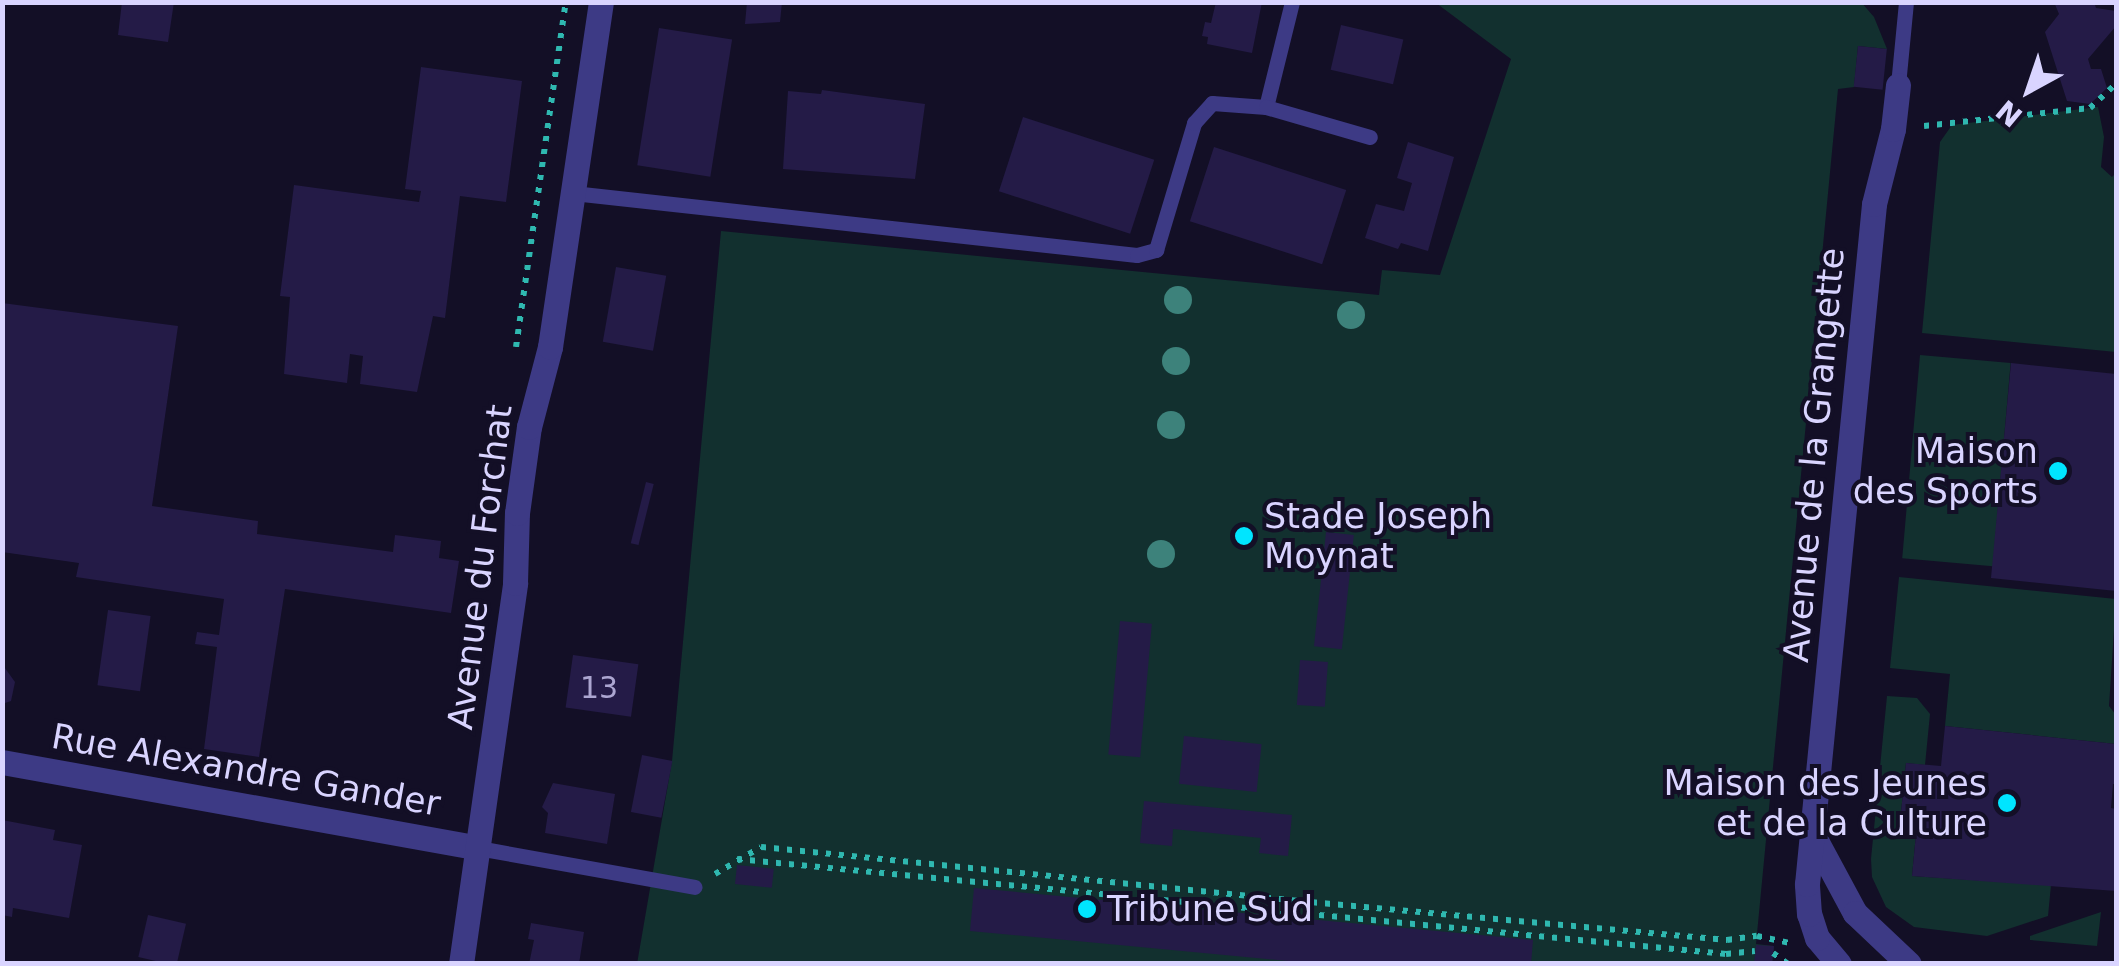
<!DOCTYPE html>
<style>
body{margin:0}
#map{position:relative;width:2119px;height:966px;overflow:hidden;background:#130f26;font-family:"DejaVu Sans",sans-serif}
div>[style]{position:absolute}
.green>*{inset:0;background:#12302f;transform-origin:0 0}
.building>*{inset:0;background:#241b47;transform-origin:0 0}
.path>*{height:6px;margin-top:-3px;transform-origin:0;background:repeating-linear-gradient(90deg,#2fb8b0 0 5px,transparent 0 13px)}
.service>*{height:15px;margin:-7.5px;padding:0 7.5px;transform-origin:7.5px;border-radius:7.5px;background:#3d3a85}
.minor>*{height:25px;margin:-12.5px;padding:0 12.5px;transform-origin:12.5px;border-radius:12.5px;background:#3d3a85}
.trees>*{width:28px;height:28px;margin:-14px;border-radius:50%;background:#3d827b}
.dots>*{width:28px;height:28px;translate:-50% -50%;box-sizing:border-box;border:5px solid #130f26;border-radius:50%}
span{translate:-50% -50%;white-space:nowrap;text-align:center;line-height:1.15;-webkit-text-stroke:8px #130f26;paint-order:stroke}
.number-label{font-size:30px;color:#aca6d1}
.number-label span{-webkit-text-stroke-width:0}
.poi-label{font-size:35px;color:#d9d4ff}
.right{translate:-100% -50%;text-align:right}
.left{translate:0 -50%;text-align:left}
.street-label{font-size:35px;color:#d9d4ff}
.frame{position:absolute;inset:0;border:5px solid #d9d4ff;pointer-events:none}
.north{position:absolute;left:1979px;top:40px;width:100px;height:100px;-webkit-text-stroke:8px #130f26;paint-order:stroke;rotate:220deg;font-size:28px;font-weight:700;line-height:40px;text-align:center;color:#d9d4ff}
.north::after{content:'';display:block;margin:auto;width:35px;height:45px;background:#d9d4ff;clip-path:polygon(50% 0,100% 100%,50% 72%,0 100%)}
</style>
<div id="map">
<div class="green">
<div style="clip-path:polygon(1861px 2px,1874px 17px,1887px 49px,1858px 46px,1854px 87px,1838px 89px,1756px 944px,1774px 946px,1772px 963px,637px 964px,672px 761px,721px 231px,1379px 295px,1382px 270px,1440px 275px,1511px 59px,1436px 3px)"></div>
<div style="clip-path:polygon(2098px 107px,2104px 137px,2101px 167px,2112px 177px,2116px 173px,2116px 352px,1922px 333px,1940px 142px,1952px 125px)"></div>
<div style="left:1920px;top:355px;width:91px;height:204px;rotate:5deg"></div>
<div style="clip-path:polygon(1899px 577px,2116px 599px,2109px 706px,2116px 715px,2116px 744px,1945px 726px,1950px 674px,1890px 668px)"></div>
<div style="clip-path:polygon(1887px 696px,1917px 698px,1930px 714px,1925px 765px,1906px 763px,1900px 822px,1917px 824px,1912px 876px,2051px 885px,2048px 916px,1987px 936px,1914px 927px,1886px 907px,1872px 877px,1871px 859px)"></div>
<div style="clip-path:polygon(2101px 912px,2097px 946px,2030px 940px,2030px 936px)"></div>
</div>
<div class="building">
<div style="clip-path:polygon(122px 2px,174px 2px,168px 42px,118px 35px)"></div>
<div style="clip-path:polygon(747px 2px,782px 2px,780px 22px,745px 24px)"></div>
<div style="clip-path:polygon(1216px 2px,1262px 2px,1252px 53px,1207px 44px,1208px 37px,1202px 36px,1205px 22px,1211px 23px)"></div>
<div style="clip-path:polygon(2054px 2px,2094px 2px,2096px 8px,2116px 11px,2116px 26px,2088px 59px,2091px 69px,2101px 69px,2107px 88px,2090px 104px,2067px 101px,2045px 32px,2059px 14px)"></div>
<div style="left:1341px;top:25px;width:64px;height:46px;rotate:13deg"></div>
<div style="left:659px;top:28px;width:74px;height:139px;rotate:9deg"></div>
<div style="left:1858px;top:46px;width:29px;height:41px;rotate:6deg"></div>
<div style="clip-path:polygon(421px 67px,522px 81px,506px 202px,460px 196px,445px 318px,433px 316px,417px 392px,360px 384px,363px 356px,350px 354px,347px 383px,284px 374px,290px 297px,280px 296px,294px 185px,419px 202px,421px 191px,405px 189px)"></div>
<div style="clip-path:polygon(822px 90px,925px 104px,915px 179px,783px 169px,788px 91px,821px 94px)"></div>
<div style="left:1023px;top:117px;width:138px;height:78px;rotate:18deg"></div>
<div style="clip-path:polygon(1408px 142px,1454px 157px,1428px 251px,1401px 243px,1398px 249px,1365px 238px,1376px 204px,1404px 211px,1412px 183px,1397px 178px)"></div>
<div style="left:1214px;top:147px;width:139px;height:78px;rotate:18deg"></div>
<div style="left:616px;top:267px;width:51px;height:76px;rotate:10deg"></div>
<div style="clip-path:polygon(2px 303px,178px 326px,152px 506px,258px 521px,257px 534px,393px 552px,395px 535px,441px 541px,439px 558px,459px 561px,451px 613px,285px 589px,259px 757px,204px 749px,217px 647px,195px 644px,197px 632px,219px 635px,224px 599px,76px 577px,79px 563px,2px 552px)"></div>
<div style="clip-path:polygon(2011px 363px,2116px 374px,2116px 591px,1991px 578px)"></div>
<div style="left:646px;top:482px;width:8px;height:63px;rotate:14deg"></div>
<div style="left:1326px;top:532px;width:28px;height:115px;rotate:6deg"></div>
<div style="left:108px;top:610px;width:43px;height:76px;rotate:8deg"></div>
<div style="left:1120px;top:621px;width:32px;height:134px;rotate:5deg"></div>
<div style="left:573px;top:655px;width:66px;height:53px;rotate:8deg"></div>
<div style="left:1300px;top:660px;width:28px;height:45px;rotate:4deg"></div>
<div style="clip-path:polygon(2px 664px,15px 682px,11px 701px,2px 704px)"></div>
<div style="clip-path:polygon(1945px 726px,2116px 744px,2116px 784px,2113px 784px,2111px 808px,2116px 809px,2116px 891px,1912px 876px,1917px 824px,1900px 822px,1906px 763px,1941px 766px)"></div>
<div style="left:1184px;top:736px;width:78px;height:48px;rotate:6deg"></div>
<div style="left:642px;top:755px;width:31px;height:58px;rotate:11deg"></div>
<div style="clip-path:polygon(553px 783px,615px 794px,607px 844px,545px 833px,548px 813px,542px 807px)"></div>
<div style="clip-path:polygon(1144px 801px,1292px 815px,1288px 856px,1259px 853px,1261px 838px,1173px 829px,1172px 846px,1140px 843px)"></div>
<div style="clip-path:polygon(2px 820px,55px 830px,53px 840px,82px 845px,69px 918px,13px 908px,12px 917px,2px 915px)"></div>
<div style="left:737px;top:865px;width:37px;height:19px;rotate:6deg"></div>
<div style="clip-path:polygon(974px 888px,1533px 940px,1531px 964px,1319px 964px,970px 931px)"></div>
<div style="left:148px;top:915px;width:39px;height:43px;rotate:13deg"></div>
<div style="clip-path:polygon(531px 923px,584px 932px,579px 964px,529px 964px,534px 940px,528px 939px)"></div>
<div style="clip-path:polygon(1756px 945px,1774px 946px,1772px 964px,1754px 964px)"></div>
</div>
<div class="path">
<div style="left:1924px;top:126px;width:167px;rotate:-6.2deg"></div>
<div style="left:2090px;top:108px;width:35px;rotate:-43deg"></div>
<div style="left:516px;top:347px;width:349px;rotate:-81.8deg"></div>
<div style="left:737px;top:859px;width:994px;rotate:5.49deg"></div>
<div style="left:1726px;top:954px;width:29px;rotate:-6deg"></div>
<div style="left:715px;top:874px;width:53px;rotate:-30.4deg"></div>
<div style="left:761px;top:847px;width:541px;rotate:5.73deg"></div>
<div style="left:1299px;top:901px;width:430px;rotate:5.2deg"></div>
<div style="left:1727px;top:940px;width:30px;rotate:-8deg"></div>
<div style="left:1757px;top:936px;width:33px;rotate:12deg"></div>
<div style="left:1773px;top:953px;width:19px;rotate:36deg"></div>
</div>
<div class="service">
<div style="left:1898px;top:85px;width:83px;rotate:-84.5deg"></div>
<div style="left:1266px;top:107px;width:108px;rotate:-76.1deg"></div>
<div style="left:573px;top:193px;width:567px;rotate:6.27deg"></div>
<div style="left:1137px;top:255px;width:20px;rotate:-15deg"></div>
<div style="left:1156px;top:250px;width:133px;rotate:-73.3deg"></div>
<div style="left:1194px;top:123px;width:27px;rotate:-48deg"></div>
<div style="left:1212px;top:103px;width:54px;rotate:4.2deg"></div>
<div style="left:1266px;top:107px;width:108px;rotate:16.1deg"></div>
<div style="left:478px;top:848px;width:220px;rotate:10.2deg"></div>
</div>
<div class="minor">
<div style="left:2px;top:762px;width:484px;rotate:10.2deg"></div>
<div style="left:1814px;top:837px;width:86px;rotate:61.7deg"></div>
<div style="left:1855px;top:913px;width:74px;rotate:43.4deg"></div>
<div style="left:461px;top:964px;width:385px;rotate:-81.9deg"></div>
<div style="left:515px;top:583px;width:70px;rotate:-88.4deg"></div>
<div style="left:517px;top:513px;width:87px;rotate:-82.1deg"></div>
<div style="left:529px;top:427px;width:83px;rotate:-75.3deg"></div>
<div style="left:550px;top:347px;width:349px;rotate:-81.6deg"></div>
<div style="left:1839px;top:964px;width:34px;rotate:-130deg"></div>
<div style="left:1817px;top:938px;width:25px;rotate:-108deg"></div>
<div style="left:1809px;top:914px;width:30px;rotate:-94deg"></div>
<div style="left:1807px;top:884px;width:683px;rotate:-84.37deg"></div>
<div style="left:1874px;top:204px;width:77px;rotate:-75.8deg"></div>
<div style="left:1893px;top:129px;width:44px;rotate:-83.5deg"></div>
</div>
<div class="trees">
<div style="left:1178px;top:300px"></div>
<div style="left:1351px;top:315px"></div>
<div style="left:1176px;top:361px"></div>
<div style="left:1171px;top:425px"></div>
<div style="left:1161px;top:554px"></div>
</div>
<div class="dots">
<div style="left:2058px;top:471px;background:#00e5ff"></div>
<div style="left:1244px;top:536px;background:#00e5ff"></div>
<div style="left:2007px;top:803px;background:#00e5ff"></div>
<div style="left:1087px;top:909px;background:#00e5ff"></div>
</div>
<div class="number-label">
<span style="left:599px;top:688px">13</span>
</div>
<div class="poi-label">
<span class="right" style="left:2038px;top:471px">Maison<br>des Sports</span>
<span class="left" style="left:1264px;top:536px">Stade Joseph<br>Moynat</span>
<span class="right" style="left:1987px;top:803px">Maison des Jeunes<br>et de la Culture</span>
<span class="left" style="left:1107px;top:909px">Tribune Sud</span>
</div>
<div class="street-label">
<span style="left:1814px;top:455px;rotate:-85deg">Avenue de la Grangette</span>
<span style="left:480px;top:567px;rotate:-83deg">Avenue du Forchat</span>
<span style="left:246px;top:770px;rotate:10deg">Rue Alexandre Gander</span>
</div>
<div class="frame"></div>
<div class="north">N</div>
</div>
